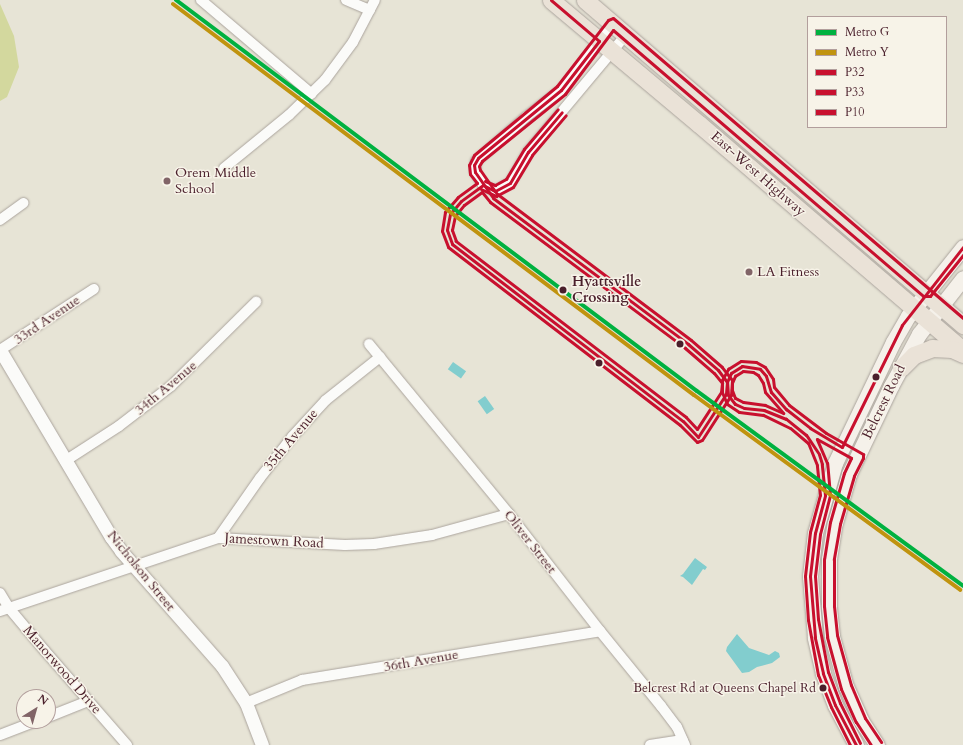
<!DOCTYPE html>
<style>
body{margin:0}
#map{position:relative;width:963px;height:745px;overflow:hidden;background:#e7e4d6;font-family:Cardo,serif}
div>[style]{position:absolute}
.green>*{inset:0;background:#d3d89e}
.water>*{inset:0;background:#82cdce;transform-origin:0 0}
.roads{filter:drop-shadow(0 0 1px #aba49d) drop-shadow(0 0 1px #aba49d)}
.minor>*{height:10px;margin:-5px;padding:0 5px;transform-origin:5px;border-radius:5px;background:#fbfbf9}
.tertiary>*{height:13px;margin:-6.5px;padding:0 6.5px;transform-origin:6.5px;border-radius:6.5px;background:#fbfbf9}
.secondary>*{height:15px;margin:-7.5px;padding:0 7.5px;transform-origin:7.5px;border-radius:7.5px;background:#f5f1ea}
.primary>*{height:17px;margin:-8.5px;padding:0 8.5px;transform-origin:8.5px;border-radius:8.5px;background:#eae2d7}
.bus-1>*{height:3px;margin:-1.5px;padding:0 1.5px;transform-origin:1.5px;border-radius:1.5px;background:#c8102e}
.bus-2>*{height:3px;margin:-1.5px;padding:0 1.5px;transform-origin:1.5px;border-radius:1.5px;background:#c8102e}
.bus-3>*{height:3px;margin:-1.5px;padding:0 1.5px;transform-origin:1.5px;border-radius:1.5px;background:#c8102e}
.metro-1>*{height:4px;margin:-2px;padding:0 2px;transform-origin:2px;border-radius:2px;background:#00b140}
.metro-2>*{height:4px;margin:-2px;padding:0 2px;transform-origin:2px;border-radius:2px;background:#c0930f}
.dots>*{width:11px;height:11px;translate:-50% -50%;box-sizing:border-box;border:2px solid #f7f3e8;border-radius:50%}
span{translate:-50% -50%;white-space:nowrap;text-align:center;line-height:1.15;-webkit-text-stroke:3px #f7f3e8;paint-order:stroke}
.bus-label{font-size:13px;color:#4a1f2b}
.right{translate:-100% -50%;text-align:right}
.poi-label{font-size:14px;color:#4a1f2b}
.left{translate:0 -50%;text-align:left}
.street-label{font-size:14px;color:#4a1f2b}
.stop-label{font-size:14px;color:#4a1f2b;font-weight:700}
.legend{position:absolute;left:807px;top:16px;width:140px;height:112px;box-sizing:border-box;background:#f7f3e8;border:1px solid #b29e9c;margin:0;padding:5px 7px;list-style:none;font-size:12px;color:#4a1f2b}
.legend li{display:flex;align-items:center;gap:8px;height:20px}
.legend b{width:20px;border:1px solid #b29e9c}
.north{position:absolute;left:16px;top:689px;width:40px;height:40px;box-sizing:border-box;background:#f7f3e8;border:1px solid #b29e9c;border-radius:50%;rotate:37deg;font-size:11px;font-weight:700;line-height:16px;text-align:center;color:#4a1f2b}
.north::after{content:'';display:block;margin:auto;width:14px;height:18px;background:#816467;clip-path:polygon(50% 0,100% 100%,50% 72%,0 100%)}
</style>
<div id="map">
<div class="green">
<div style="clip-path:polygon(0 4px,14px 36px,19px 67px,7px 97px,0 101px)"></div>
</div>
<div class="water">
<div style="left:453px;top:362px;width:16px;height:9px;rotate:35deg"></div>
<div style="left:485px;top:396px;width:16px;height:9px;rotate:55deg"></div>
<div style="clip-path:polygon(695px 558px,707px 567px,705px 570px,703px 569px,692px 585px,683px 577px,680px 576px,683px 574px)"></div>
<div style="clip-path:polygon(737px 634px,749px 648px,769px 655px,775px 651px,779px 653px,780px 657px,772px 663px,757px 667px,749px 672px,742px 673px,726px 651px,727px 647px)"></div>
</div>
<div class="roads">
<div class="minor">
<div style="left:201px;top:0;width:145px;rotate:40.3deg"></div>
<div style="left:346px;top:0;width:26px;rotate:23deg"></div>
<div style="left:612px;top:23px;width:59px;rotate:126.1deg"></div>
<div style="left:577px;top:71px;width:25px;rotate:130deg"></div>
<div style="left:561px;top:90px;width:44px;rotate:142.4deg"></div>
<div style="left:526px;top:117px;width:67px;rotate:138.7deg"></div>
<div style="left:476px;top:161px;width:11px;rotate:95deg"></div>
<div style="left:475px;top:172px;width:15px;rotate:58deg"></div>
<div style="left:483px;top:185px;width:13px;rotate:27deg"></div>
<div style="left:495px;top:191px;width:17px;rotate:-28deg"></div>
<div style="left:510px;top:183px;width:36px;rotate:-60deg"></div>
<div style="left:528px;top:152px;width:153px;rotate:-50.1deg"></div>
<div style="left:224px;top:168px;width:84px;rotate:-39.2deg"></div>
<div style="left:289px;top:115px;width:50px;rotate:-44.2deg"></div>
<div style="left:325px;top:80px;width:47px;rotate:-53.6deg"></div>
<div style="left:353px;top:42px;width:47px;rotate:-62.4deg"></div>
<div style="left:0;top:220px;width:29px;rotate:-36deg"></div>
<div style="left:369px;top:344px;width:220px;rotate:50.5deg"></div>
<div style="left:509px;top:514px;width:148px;rotate:52.1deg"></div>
<div style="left:600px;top:631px;width:97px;rotate:50.9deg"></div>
<div style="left:661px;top:706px;width:26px;rotate:53deg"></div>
<div style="left:677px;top:727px;width:20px;rotate:66deg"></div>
<div style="left:0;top:350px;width:112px;rotate:-33deg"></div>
<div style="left:65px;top:461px;width:64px;rotate:-32.9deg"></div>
<div style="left:119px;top:426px;width:66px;rotate:-37.6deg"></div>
<div style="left:171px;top:386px;width:120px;rotate:-44.7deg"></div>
<div style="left:218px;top:538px;width:73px;rotate:-55deg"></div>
<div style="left:260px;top:478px;width:52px;rotate:-52deg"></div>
<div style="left:292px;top:437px;width:50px;rotate:-47.4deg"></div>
<div style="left:326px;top:400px;width:69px;rotate:-38.5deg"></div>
<div style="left:0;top:593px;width:17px;rotate:59deg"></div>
<div style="left:9px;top:608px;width:56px;rotate:50.1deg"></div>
<div style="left:45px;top:651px;width:125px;rotate:48.9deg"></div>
<div style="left:0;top:611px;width:230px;rotate:-18.5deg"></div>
<div style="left:218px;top:538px;width:127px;rotate:3.2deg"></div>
<div style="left:345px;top:545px;width:29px;rotate:-2deg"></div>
<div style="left:374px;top:544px;width:59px;rotate:-8.8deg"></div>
<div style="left:432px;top:535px;width:80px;rotate:-15.3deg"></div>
<div style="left:246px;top:703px;width:61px;rotate:-22.3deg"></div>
<div style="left:302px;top:680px;width:302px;rotate:-9.3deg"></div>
<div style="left:48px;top:717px;width:43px;rotate:-21.8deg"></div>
<div style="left:0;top:735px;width:39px;rotate:-21deg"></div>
<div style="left:650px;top:745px;width:33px;rotate:-9deg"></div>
</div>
<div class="tertiary">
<div style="left:0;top:350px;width:217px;rotate:59.3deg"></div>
<div style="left:111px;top:537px;width:17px;rotate:54deg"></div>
<div style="left:121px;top:551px;width:153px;rotate:48.7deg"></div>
<div style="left:222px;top:666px;width:44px;rotate:57deg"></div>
<div style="left:246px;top:703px;width:45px;rotate:69.1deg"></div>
</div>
<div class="secondary">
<div style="left:856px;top:745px;width:45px;rotate:-117.7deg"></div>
<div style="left:835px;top:705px;width:34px;rotate:-111deg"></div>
<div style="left:823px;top:673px;width:37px;rotate:-103deg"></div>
<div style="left:815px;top:637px;width:61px;rotate:-94.7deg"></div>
<div style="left:810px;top:576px;width:43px;rotate:-83.4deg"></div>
<div style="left:815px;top:533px;width:73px;rotate:-74.1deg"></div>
<div style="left:835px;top:463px;width:134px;rotate:-64.4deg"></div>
<div style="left:893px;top:342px;width:30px;rotate:-60deg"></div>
<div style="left:908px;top:316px;width:88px;rotate:-51.4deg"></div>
<div style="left:877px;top:745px;width:30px;rotate:-123deg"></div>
<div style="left:861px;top:720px;width:36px;rotate:-114deg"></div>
<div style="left:846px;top:687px;width:53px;rotate:-105.4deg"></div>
<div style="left:832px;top:636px;width:30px;rotate:-96deg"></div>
<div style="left:829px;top:606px;width:47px;rotate:-90deg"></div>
<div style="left:829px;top:559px;width:36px;rotate:-81deg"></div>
<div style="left:835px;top:523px;width:51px;rotate:-74.1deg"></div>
<div style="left:849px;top:474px;width:98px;rotate:-64.5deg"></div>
<div style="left:891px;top:386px;width:59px;rotate:-61.7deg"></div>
<div style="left:919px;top:334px;width:71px;rotate:-51.8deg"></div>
</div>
<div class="primary">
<div style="left:551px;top:0;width:193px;rotate:40deg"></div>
<div style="left:699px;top:124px;width:348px;rotate:40.6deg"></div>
<div style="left:585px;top:0;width:499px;rotate:40.7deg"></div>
<div style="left:901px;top:368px;width:18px;rotate:-45deg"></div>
<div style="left:914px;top:355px;width:19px;rotate:-21deg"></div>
<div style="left:932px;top:348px;width:20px;rotate:3deg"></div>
<div style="left:952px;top:349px;width:12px;rotate:24deg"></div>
</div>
</div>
<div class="bus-1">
<div style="left:551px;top:0;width:63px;rotate:40.5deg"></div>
<div style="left:599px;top:41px;width:62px;rotate:127.8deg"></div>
<div style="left:561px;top:90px;width:107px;rotate:140.7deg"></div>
<div style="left:478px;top:158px;width:8px;rotate:120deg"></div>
<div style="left:474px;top:165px;width:7px;rotate:82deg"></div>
<div style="left:475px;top:172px;width:32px;rotate:55deg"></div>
<div style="left:493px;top:198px;width:244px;rotate:36.8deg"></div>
<div style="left:688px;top:344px;width:40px;rotate:41deg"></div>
<div style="left:718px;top:370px;width:15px;rotate:53deg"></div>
<div style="left:727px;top:382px;width:12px;rotate:95deg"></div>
<div style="left:726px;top:394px;width:51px;rotate:123.1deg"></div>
<div style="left:483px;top:185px;width:27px;rotate:144deg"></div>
<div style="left:461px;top:201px;width:17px;rotate:130deg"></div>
<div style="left:450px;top:214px;width:16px;rotate:101deg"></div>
<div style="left:447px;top:230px;width:15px;rotate:70deg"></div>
<div style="left:452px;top:244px;width:291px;rotate:37.5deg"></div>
<div style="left:683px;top:421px;width:22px;rotate:47deg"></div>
<div style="left:483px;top:185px;width:13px;rotate:27deg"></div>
<div style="left:495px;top:191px;width:17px;rotate:-28deg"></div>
<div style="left:510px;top:183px;width:36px;rotate:-60deg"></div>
<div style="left:528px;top:152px;width:52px;rotate:-49.6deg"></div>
<div style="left:856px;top:745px;width:45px;rotate:-117.7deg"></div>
<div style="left:835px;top:705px;width:34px;rotate:-111deg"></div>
<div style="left:823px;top:673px;width:37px;rotate:-103deg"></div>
<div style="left:815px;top:637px;width:61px;rotate:-94.7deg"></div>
<div style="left:810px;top:576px;width:43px;rotate:-83.4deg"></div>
<div style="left:815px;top:533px;width:39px;rotate:-75deg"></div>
<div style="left:825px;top:495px;width:31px;rotate:-96deg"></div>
<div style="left:822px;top:464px;width:10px;rotate:-107deg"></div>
<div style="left:819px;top:454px;width:23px;rotate:-124deg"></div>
<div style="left:806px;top:435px;width:26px;rotate:-141deg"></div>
<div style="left:786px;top:419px;width:24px;rotate:-158deg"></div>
<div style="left:764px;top:410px;width:20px;rotate:-174deg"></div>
<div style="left:744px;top:408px;width:10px;rotate:-156deg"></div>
<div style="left:735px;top:404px;width:11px;rotate:-128deg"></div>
<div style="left:728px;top:395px;width:13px;rotate:-94deg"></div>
<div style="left:727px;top:382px;width:10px;rotate:-66deg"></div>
<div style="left:731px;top:373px;width:13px;rotate:-32deg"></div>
<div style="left:742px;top:366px;width:18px;rotate:9deg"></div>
<div style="left:760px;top:369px;width:9px;rotate:49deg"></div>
<div style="left:766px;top:376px;width:17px;rotate:73deg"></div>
<div style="left:771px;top:392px;width:23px;rotate:49deg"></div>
<div style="left:786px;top:409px;width:31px;rotate:38deg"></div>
<div style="left:810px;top:428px;width:37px;rotate:31deg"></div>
<div style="left:842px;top:447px;width:136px;rotate:-63.8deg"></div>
<div style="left:902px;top:325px;width:99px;rotate:-52deg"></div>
</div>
<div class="bus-2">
<div style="left:477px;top:183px;width:24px;rotate:144deg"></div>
<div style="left:458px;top:197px;width:20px;rotate:131deg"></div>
<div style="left:445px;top:212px;width:19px;rotate:99deg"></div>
<div style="left:442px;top:231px;width:17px;rotate:69deg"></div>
<div style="left:448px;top:247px;width:292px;rotate:37.5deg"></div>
<div style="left:680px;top:425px;width:24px;rotate:45deg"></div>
<div style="left:697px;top:442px;width:5px;rotate:-22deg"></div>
<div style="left:702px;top:440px;width:54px;rotate:-57.2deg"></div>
<div style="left:731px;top:395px;width:15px;rotate:-86deg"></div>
<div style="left:732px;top:380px;width:16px;rotate:-128deg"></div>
<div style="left:722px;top:367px;width:41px;rotate:-138.9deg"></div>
<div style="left:691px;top:340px;width:243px;rotate:-143deg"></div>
<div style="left:497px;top:194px;width:29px;rotate:-125deg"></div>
<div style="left:480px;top:170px;width:4px;rotate:-104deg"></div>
<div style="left:479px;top:166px;width:6px;rotate:-59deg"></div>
<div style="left:482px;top:161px;width:107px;rotate:-38.9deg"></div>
<div style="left:565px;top:94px;width:80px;rotate:-53.1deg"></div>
<div style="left:613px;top:30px;width:408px;rotate:40.6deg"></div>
<div style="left:923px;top:296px;width:7px"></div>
<div style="left:930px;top:296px;width:53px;rotate:-51.2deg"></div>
<div style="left:481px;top:189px;width:17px;rotate:25deg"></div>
<div style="left:496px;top:196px;width:19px;rotate:-28deg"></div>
<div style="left:513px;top:187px;width:37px;rotate:-59deg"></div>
<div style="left:532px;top:155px;width:52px;rotate:-49.6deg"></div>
<div style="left:743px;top:371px;width:10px;rotate:6deg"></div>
<div style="left:753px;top:372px;width:6px;rotate:31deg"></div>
<div style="left:758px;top:375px;width:9px;rotate:58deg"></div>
<div style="left:763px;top:383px;width:9px;rotate:77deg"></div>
<div style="left:765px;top:392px;width:28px;rotate:49deg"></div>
<div style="left:783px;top:413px;width:20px;rotate:-156deg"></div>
<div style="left:765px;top:405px;width:22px;rotate:-172deg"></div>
<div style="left:743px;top:402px;width:9px;rotate:-153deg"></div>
<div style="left:735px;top:398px;width:9px;rotate:-111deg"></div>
<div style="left:732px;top:390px;width:7px;rotate:-90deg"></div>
<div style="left:732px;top:383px;width:8px;rotate:-67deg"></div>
<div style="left:735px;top:376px;width:9px;rotate:-32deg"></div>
<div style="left:860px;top:743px;width:45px;rotate:-116.6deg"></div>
<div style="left:840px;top:703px;width:33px;rotate:-111deg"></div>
<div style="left:828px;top:672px;width:54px;rotate:-100.7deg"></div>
<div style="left:818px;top:619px;width:43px;rotate:-94deg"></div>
<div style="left:815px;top:576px;width:42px;rotate:-83.2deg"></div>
<div style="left:820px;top:534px;width:40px;rotate:-75.6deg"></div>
<div style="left:830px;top:495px;width:32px;rotate:-95deg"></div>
<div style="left:827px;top:463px;width:26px;rotate:-113deg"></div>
<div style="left:817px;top:439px;width:39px;rotate:29deg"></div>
<div style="left:851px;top:458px;width:17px;rotate:115deg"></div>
<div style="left:844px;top:473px;width:51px;rotate:105.9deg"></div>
<div style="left:830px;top:522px;width:37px;rotate:99deg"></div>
<div style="left:824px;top:559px;width:47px;rotate:90deg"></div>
<div style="left:824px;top:606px;width:31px;rotate:84deg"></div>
<div style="left:827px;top:637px;width:54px;rotate:74.9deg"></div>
<div style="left:841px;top:689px;width:36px;rotate:66deg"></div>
<div style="left:856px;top:722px;width:27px;rotate:57deg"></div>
</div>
<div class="bus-3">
<div style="left:485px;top:181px;width:11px;rotate:22deg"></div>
<div style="left:495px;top:185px;width:13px;rotate:-29deg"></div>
<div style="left:506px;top:179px;width:35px;rotate:-59deg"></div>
<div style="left:524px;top:149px;width:52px;rotate:-49.6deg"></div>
<div style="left:477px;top:183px;width:11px;rotate:-128deg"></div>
<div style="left:470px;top:174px;width:9px;rotate:-96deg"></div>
<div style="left:469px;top:165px;width:11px;rotate:-63deg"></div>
<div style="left:474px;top:155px;width:108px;rotate:-39.7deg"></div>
<div style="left:557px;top:86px;width:83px;rotate:-52.3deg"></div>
<div style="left:608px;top:20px;width:5px;rotate:-22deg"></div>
<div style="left:613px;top:18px;width:461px;rotate:40.6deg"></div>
<div style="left:482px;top:192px;width:13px;rotate:51deg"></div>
<div style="left:490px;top:202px;width:244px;rotate:36.8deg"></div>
<div style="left:685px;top:348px;width:38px;rotate:41deg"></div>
<div style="left:714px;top:373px;width:13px;rotate:51deg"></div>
<div style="left:722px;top:383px;width:9px;rotate:96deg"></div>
<div style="left:721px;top:392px;width:44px;rotate:123deg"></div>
<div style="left:697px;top:429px;width:16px;rotate:-133deg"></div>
<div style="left:686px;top:417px;width:290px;rotate:-142.6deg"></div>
<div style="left:456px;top:241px;width:12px;rotate:-110deg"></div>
<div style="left:452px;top:230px;width:14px;rotate:-78deg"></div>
<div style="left:455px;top:216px;width:14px;rotate:-51deg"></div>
<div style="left:464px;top:205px;width:22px;rotate:-36deg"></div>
<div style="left:850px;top:745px;width:42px;rotate:-116.6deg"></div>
<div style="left:831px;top:707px;width:35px;rotate:-112deg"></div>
<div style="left:818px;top:675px;width:56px;rotate:-100.3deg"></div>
<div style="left:808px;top:620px;width:44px;rotate:-93.9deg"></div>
<div style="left:805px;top:576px;width:44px;rotate:-83.5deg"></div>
<div style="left:810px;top:532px;width:38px;rotate:-75deg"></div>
<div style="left:820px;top:495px;width:30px;rotate:-96deg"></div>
<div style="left:817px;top:465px;width:24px;rotate:-112deg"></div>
<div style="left:808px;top:443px;width:23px;rotate:-140deg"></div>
<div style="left:790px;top:428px;width:30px;rotate:-154deg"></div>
<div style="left:763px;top:415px;width:24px;rotate:-173deg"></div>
<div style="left:739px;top:412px;width:14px;rotate:-146deg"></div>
<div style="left:727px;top:404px;width:13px;rotate:-113deg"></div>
<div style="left:722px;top:392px;width:12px;rotate:-90deg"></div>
<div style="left:722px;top:380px;width:13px;rotate:-61deg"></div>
<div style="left:728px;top:369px;width:15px;rotate:-32deg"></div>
<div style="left:741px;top:361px;width:15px;rotate:4deg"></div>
<div style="left:756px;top:362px;width:10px;rotate:29deg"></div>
<div style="left:765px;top:367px;width:14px;rotate:56deg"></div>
<div style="left:773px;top:379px;width:8px;rotate:83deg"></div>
<div style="left:774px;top:387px;width:23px;rotate:50deg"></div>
<div style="left:789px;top:405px;width:46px;rotate:37.1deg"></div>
<div style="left:826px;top:433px;width:43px;rotate:29.6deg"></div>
<div style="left:863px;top:454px;width:4px;rotate:90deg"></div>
<div style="left:863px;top:458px;width:20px;rotate:117deg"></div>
<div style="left:854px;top:476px;width:50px;rotate:106.3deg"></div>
<div style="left:840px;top:524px;width:36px;rotate:100deg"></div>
<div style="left:834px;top:559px;width:47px;rotate:90deg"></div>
<div style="left:834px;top:606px;width:29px;rotate:84deg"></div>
<div style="left:837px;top:635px;width:52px;rotate:74.4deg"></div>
<div style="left:851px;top:685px;width:36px;rotate:67deg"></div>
<div style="left:865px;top:718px;width:29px;rotate:56deg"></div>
</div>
<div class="metro-1">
<div style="left:176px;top:0;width:651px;rotate:36.89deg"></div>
<div style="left:697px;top:391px;width:330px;rotate:36.2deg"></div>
</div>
<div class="metro-2">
<div style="left:173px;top:4px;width:651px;rotate:36.89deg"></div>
<div style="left:694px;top:395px;width:330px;rotate:36.2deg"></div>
</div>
<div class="dots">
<div style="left:167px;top:181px;background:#816467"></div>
<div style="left:749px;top:272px;background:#816467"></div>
<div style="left:563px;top:290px;background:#4a1f2b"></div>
<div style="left:680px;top:344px;background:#4a1f2b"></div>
<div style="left:599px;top:363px;background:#4a1f2b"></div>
<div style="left:876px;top:377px;background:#4a1f2b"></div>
<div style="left:823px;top:688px;background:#4a1f2b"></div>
</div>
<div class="bus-label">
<span class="right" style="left:816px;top:688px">Belcrest Rd at Queens Chapel Rd</span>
</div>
<div class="poi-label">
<span class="left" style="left:175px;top:181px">Orem Middle<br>School</span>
<span class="left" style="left:757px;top:272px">LA Fitness</span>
</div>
<div class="street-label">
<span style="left:758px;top:174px;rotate:41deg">East-West Highway</span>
<span style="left:47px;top:320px;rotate:-34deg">33rd Avenue</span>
<span style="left:166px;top:388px;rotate:-40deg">34th Avenue</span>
<span style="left:884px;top:402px;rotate:-64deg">Belcrest Road</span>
<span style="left:291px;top:440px;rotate:-50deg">35th Avenue</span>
<span style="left:274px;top:541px;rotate:3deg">Jamestown Road</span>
<span style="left:530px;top:542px;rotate:52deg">Oliver Street</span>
<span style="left:141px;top:571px;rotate:51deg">Nicholson Street</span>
<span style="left:421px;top:661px;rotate:-10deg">36th Avenue</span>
<span style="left:62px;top:670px;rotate:49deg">Manorwood Drive</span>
</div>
<div class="stop-label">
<span class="left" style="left:572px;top:290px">Hyattsville<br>Crossing</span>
</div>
<ul class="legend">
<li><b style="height:5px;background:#00b140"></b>Metro G</li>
<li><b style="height:5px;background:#c0930f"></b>Metro Y</li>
<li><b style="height:5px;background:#c8102e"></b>P32</li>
<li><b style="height:5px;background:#c8102e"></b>P33</li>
<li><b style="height:5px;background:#c8102e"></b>P10</li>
</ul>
<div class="north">N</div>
</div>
